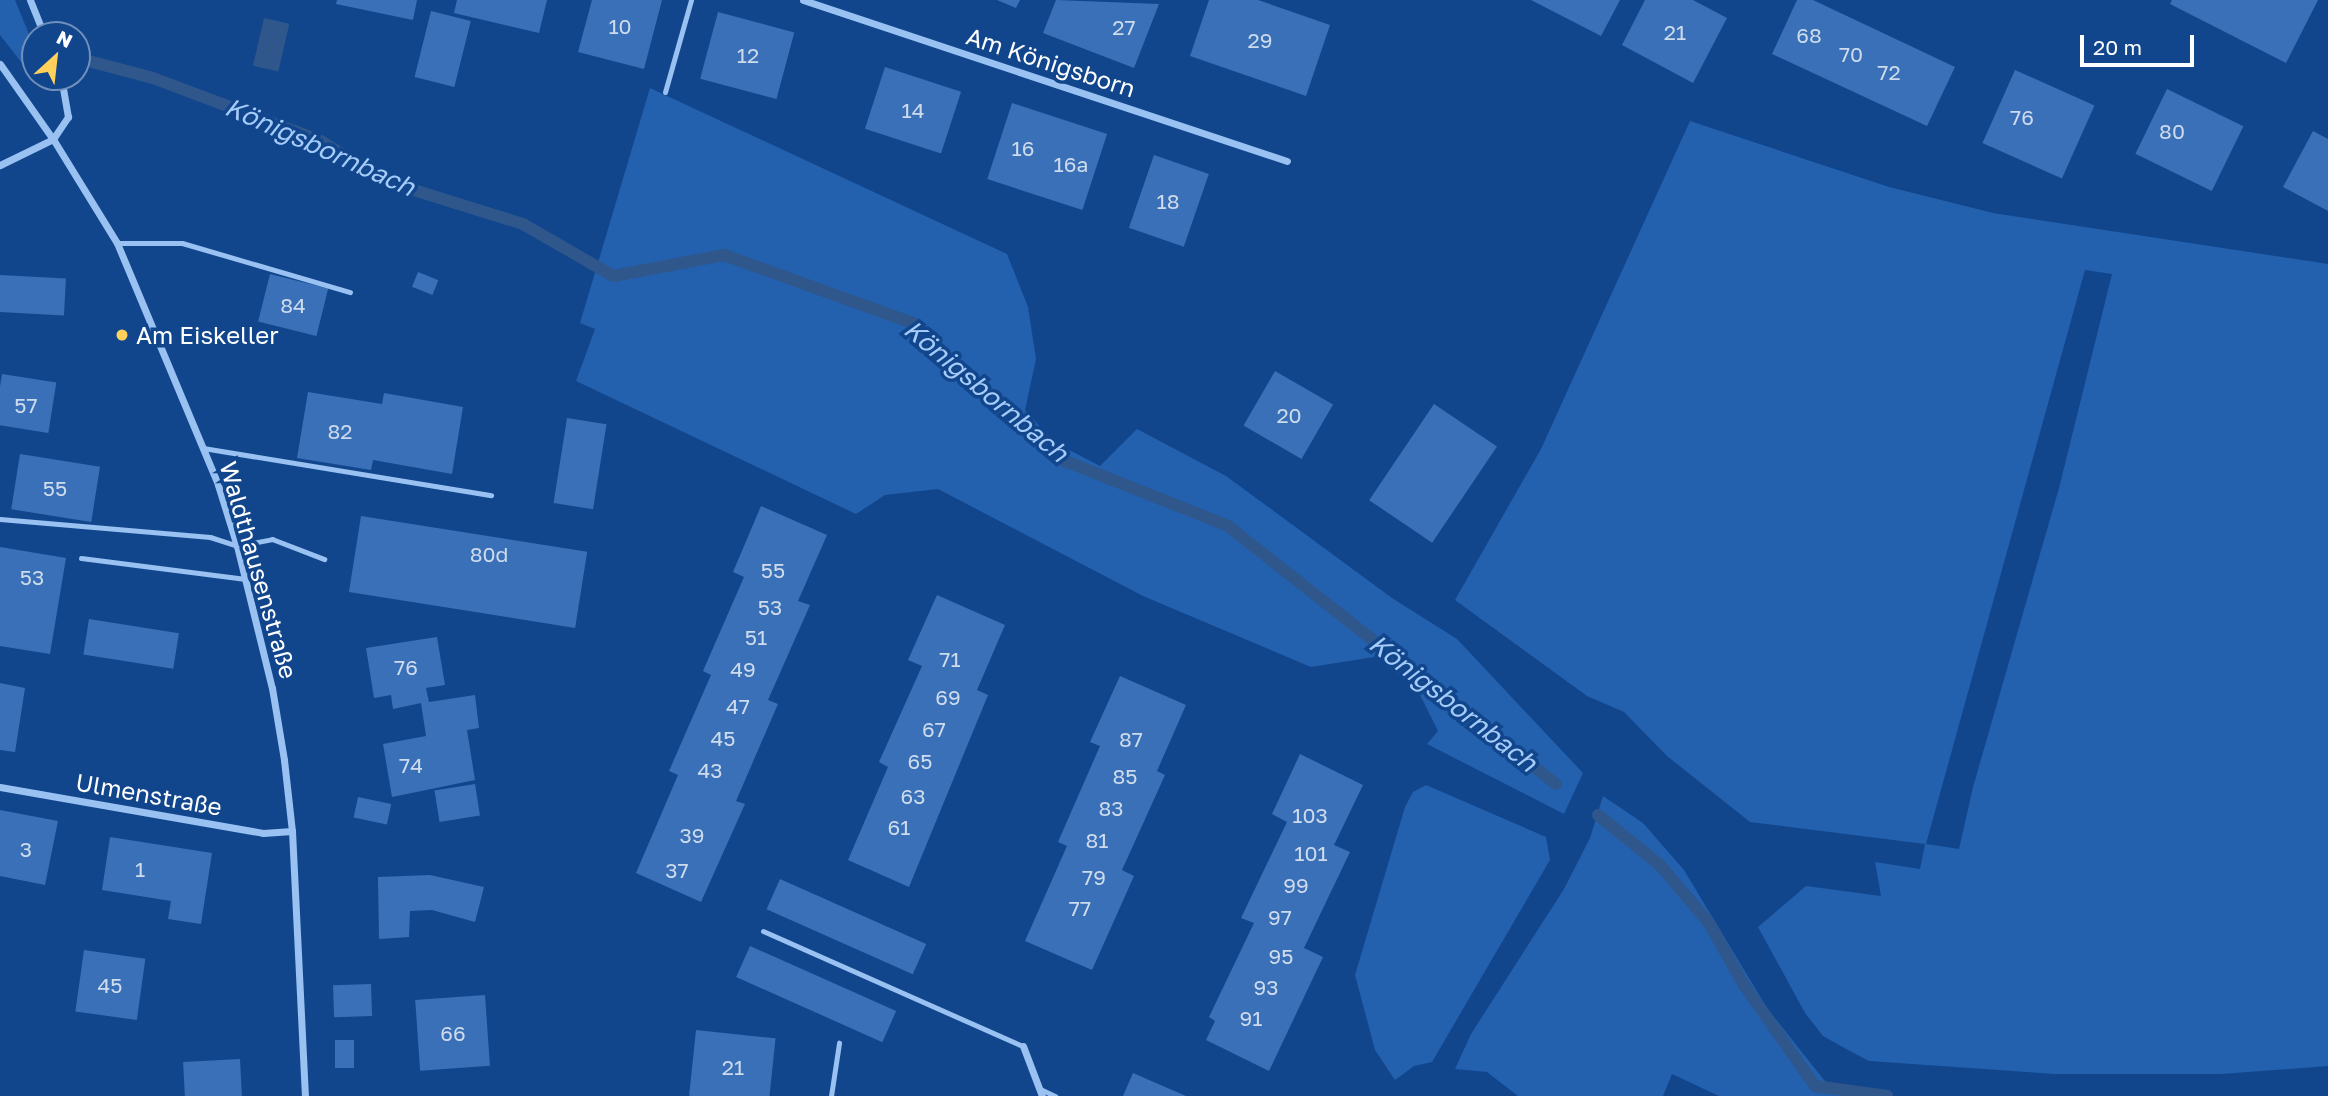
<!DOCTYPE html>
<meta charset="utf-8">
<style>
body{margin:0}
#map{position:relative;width:2328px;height:1096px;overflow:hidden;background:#11468d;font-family:"Golos Text",sans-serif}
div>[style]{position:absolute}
.green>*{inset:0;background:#2360ad}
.water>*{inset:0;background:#2f578c;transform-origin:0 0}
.stream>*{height:12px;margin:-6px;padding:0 6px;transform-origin:6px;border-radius:6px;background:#2f578c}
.building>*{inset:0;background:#3970b7;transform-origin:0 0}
.lane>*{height:5px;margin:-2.5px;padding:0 2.5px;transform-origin:2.5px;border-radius:2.5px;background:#99c1f2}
.street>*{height:7px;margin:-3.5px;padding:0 3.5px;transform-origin:3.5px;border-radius:3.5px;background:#99c1f2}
.dots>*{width:19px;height:19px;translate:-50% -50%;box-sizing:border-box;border:4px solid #11468d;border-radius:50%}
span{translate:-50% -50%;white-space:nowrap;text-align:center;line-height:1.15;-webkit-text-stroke:7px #11468d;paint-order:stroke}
.number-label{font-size:21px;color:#cedbed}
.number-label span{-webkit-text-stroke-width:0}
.street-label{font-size:24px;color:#fff}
.poi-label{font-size:24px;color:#fff}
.left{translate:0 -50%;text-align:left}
.water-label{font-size:26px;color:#a5cbf9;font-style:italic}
.north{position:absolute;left:21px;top:21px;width:70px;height:70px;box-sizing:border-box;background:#11468d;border:2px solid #7090bb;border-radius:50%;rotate:27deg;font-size:19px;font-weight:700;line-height:28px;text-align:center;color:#fff}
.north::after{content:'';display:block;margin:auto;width:24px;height:32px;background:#ffd15a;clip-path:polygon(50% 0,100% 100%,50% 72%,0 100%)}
.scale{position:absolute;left:2080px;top:35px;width:114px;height:32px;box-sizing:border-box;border:4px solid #fff;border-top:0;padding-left:9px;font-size:21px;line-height:24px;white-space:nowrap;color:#fff;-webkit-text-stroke:5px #11468d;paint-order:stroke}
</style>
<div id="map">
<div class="green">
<div style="clip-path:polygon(0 0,15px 0,35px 49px,35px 77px,45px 77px,47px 91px,39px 85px,0 35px)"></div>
<div style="clip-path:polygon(650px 88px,1007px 254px,1028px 307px,1036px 359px,1025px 410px,1054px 442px,1100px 466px,1137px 429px,1226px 476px,1392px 598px,1457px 639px,1583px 773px,1564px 814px,1427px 744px,1438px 731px,1418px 691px,1374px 657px,1311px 667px,1143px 596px,938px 489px,885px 495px,856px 514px,576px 381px,595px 329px,580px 323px)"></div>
<div style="clip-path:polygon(evenodd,1690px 121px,1889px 187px,1993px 213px,2328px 264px,2328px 1066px,2221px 1074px,2055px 1074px,1869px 1061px,1848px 1050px,1823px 1036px,1805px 1013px,1758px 927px,1806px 886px,1881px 896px,1875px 862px,1920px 869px,1925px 844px,1750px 822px,1667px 756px,1624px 712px,1587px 696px,1455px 600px,1541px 449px,1690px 121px,2085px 270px,2112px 274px,2059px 488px,1973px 787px,1959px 849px,1926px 844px,2085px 270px)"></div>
<div style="clip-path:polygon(1426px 785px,1546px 837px,1550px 860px,1432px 1062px,1414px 1066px,1395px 1080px,1375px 1050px,1355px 975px,1405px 807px,1413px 792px)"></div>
<div style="clip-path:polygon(1603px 796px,1643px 823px,1684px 870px,1767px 1008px,1824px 1080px,1850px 1096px,1719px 1096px,1672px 1074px,1663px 1096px,1518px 1096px,1487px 1072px,1455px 1069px,1471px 1034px,1564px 889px,1590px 838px)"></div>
</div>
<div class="water">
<div style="left:264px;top:18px;width:26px;height:49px;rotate:13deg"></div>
</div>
<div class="stream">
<div style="left:81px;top:59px;width:74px;rotate:14.8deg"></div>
<div style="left:153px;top:78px;width:179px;rotate:20.6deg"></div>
<div style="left:321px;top:141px;width:75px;rotate:32deg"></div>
<div style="left:385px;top:181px;width:145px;rotate:17.3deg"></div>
<div style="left:523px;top:224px;width:104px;rotate:30deg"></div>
<div style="left:613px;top:276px;width:113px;rotate:-10.7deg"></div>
<div style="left:724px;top:255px;width:201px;rotate:19.8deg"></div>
<div style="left:913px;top:323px;width:93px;rotate:44.6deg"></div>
<div style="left:979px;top:388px;width:113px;rotate:40.3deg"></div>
<div style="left:1065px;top:461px;width:175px;rotate:21.7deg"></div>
<div style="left:1228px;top:526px;width:417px;rotate:38.2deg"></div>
<div style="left:1598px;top:815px;width:80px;rotate:38.9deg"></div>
<div style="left:1660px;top:865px;width:76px;rotate:49.8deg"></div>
<div style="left:1709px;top:923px;width:71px;rotate:60.6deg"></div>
<div style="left:1744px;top:985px;width:123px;rotate:54.9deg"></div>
<div style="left:1815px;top:1086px;width:73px;rotate:7.9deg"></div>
</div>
<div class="building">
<div style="clip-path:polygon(337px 0,417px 0,413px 20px,336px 4px)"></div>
<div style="clip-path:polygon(457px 0,547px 0,539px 33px,454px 13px)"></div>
<div style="clip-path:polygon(592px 0,662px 0,644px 69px,578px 52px)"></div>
<div style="clip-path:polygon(997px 0,1020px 0,1016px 8px)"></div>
<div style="clip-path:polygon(1056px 0,1159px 4px,1134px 68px,1043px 33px)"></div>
<div style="clip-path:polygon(1209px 0,1258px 0,1330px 25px,1306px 96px,1190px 56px)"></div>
<div style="clip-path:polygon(1531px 0,1620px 0,1601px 36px)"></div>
<div style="clip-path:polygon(1645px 0,1693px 0,1727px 18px,1693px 83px,1622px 45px)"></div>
<div style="clip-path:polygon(1797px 0,1813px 0,1955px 67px,1927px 126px,1772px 54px)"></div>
<div style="clip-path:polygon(2172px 0,2318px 0,2286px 63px,2170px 4px)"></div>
<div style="left:431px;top:11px;width:41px;height:68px;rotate:14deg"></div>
<div style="left:718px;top:12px;width:79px;height:69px;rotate:15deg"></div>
<div style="left:885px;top:67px;width:80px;height:65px;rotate:18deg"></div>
<div style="left:2015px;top:70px;width:87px;height:80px;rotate:24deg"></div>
<div style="left:2167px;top:89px;width:85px;height:72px;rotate:26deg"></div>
<div style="left:1012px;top:103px;width:100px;height:80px;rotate:18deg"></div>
<div style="clip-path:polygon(2313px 131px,2328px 139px,2328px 211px,2283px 187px)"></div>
<div style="left:1154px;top:155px;width:58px;height:77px;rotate:19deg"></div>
<div style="left:418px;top:272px;width:22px;height:16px;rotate:22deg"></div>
<div style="left:270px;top:274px;width:60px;height:49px;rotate:14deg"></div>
<div style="left:0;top:275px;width:66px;height:37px;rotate:3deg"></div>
<div style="left:1275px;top:371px;width:67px;height:63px;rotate:30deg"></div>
<div style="left:2px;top:374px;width:55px;height:51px;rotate:9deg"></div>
<div style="clip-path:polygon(308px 392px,382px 404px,384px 393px,463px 407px,452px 474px,373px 460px,371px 470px,297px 458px)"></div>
<div style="left:1434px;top:404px;width:76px;height:116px;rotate:34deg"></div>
<div style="left:567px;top:418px;width:40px;height:86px;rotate:9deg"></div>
<div style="left:20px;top:454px;width:81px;height:56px;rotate:9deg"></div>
<div style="clip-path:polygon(761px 506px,827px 535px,798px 601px,810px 605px,768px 700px,778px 704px,736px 801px,745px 804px,701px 902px,636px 873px,678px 775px,669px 771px,711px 675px,703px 671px,744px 577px,733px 572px)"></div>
<div style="left:361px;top:516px;width:229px;height:77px;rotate:9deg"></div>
<div style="clip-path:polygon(0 547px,66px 558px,50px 654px,0 646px)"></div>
<div style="clip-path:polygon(937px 595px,1005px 625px,977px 690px,988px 695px,909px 887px,848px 860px,888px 767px,879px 762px,922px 666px,908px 660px)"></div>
<div style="left:89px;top:619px;width:91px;height:36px;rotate:9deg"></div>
<div style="clip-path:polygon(437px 637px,445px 685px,426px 688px,429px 702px,475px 695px,479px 728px,467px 730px,475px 780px,392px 797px,383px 744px,426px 736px,421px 703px,393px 709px,391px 695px,374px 698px,366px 648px)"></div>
<div style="clip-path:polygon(1120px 676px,1186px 705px,1157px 771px,1165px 775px,1122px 870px,1134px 876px,1092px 970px,1025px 941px,1067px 846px,1058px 842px,1100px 746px,1090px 742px)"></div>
<div style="clip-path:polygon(0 683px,25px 688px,15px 752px,0 750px)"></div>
<div style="clip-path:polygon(1300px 754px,1363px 785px,1334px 845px,1350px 852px,1304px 948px,1323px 957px,1269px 1071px,1206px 1040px,1215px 1021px,1209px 1017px,1254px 923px,1241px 918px,1287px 822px,1272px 814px)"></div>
<div style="left:475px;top:784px;width:32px;height:41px;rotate:81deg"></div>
<div style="left:358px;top:797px;width:34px;height:21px;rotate:12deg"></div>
<div style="clip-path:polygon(0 810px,58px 821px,45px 885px,0 876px)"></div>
<div style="clip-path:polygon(110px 837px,212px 853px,201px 924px,168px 919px,171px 901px,102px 890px)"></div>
<div style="clip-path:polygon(430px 875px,484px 887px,475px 922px,432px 910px,410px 911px,409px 937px,379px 939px,378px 877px)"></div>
<div style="left:780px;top:879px;width:160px;height:33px;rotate:24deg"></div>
<div style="left:750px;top:946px;width:160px;height:34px;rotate:24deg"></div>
<div style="left:84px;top:950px;width:62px;height:62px;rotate:8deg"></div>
<div style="left:371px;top:984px;width:32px;height:38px;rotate:88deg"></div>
<div style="left:485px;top:995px;width:71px;height:70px;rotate:86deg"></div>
<div style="left:696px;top:1030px;width:80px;height:66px;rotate:6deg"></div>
<div style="left:335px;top:1040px;width:19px;height:28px"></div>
<div style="left:240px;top:1059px;width:37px;height:57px;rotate:87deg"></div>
<div style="clip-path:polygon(1133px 1073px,1186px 1096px,1123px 1096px)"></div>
</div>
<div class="lane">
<div style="left:665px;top:92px;width:96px;rotate:-74.2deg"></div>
<div style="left:117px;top:243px;width:65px"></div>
<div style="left:182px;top:243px;width:175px;rotate:16.3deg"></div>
<div style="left:203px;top:448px;width:292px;rotate:9.3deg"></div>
<div style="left:0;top:519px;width:211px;rotate:4.9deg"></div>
<div style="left:210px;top:537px;width:28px;rotate:18deg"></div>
<div style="left:237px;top:546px;width:36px;rotate:-11deg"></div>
<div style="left:272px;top:539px;width:56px;rotate:21deg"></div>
<div style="left:81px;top:558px;width:166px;rotate:7.3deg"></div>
<div style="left:763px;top:931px;width:284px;rotate:23.9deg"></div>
<div style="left:1040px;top:1089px;width:17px;rotate:25deg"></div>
<div style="left:831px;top:1096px;width:54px;rotate:-81.4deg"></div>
</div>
<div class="street">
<div style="left:30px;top:0;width:38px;rotate:68deg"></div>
<div style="left:803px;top:0;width:510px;rotate:18.4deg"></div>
<div style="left:0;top:64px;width:92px;rotate:54.8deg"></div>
<div style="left:53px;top:139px;width:122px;rotate:58.4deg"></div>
<div style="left:117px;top:243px;width:262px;rotate:67.3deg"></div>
<div style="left:218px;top:485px;width:64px;rotate:72.7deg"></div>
<div style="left:237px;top:546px;width:146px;rotate:76.2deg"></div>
<div style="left:272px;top:688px;width:73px;rotate:80.5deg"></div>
<div style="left:284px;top:760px;width:71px;rotate:83.6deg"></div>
<div style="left:292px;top:831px;width:265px;rotate:87.2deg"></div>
<div style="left:53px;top:139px;width:27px;rotate:-56deg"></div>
<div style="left:68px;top:117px;width:41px;rotate:-99.9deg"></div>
<div style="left:0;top:165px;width:59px;rotate:-26.1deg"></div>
<div style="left:0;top:787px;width:267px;rotate:9.9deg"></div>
<div style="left:263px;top:833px;width:29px;rotate:-4deg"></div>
<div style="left:1023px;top:1046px;width:53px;rotate:69.2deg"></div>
</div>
<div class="dots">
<div style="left:122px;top:335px;background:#ffd15a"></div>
</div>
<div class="number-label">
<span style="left:620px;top:26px">10</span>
<span style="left:1124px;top:27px">27</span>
<span style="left:1675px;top:32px">21</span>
<span style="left:1809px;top:35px">68</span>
<span style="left:1260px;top:40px">29</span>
<span style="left:1851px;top:54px">70</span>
<span style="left:748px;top:55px">12</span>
<span style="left:1889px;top:72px">72</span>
<span style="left:913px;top:110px">14</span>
<span style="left:2022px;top:117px">76</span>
<span style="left:2172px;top:131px">80</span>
<span style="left:1023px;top:148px">16</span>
<span style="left:1071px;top:164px">16a</span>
<span style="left:1168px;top:201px">18</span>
<span style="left:293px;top:305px">84</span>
<span style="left:26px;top:405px">57</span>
<span style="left:1289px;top:415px">20</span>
<span style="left:340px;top:431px">82</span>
<span style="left:55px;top:488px">55</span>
<span style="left:489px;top:554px">80d</span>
<span style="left:773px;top:570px">55</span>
<span style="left:32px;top:577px">53</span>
<span style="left:770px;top:607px">53</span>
<span style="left:756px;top:637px">51</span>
<span style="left:950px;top:659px">71</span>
<span style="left:406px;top:667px">76</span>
<span style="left:743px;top:669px">49</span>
<span style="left:948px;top:697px">69</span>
<span style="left:738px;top:706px">47</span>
<span style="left:934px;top:729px">67</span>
<span style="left:723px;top:738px">45</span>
<span style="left:1131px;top:739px">87</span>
<span style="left:920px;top:761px">65</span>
<span style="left:411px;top:765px">74</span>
<span style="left:710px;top:770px">43</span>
<span style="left:1125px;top:776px">85</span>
<span style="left:913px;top:796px">63</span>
<span style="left:1111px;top:808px">83</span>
<span style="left:1310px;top:815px">103</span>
<span style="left:899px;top:827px">61</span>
<span style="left:692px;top:835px">39</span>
<span style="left:1097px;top:840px">81</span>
<span style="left:26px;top:849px">3</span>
<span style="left:1311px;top:853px">101</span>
<span style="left:140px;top:869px">1</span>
<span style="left:677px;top:870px">37</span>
<span style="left:1094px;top:877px">79</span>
<span style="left:1296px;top:885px">99</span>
<span style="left:1080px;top:908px">77</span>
<span style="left:1280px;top:917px">97</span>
<span style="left:1281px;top:956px">95</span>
<span style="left:110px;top:985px">45</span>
<span style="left:1266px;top:987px">93</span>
<span style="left:1251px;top:1018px">91</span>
<span style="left:453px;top:1033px">66</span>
<span style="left:733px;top:1067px">21</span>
</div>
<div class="street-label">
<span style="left:1051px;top:62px;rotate:18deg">Am Königsborn</span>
<span style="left:259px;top:570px;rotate:74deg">Waldthausenstraße</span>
<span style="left:149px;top:794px;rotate:10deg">Ulmenstraße</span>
</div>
<div class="poi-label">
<span class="left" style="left:136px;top:335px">Am Eiskeller</span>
</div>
<div class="water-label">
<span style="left:320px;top:147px;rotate:24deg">Königsbornbach</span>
<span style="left:986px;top:391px;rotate:40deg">Königsbornbach</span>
<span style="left:1453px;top:703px;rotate:38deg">Königsbornbach</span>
</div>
<div class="north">N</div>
<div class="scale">20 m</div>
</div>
